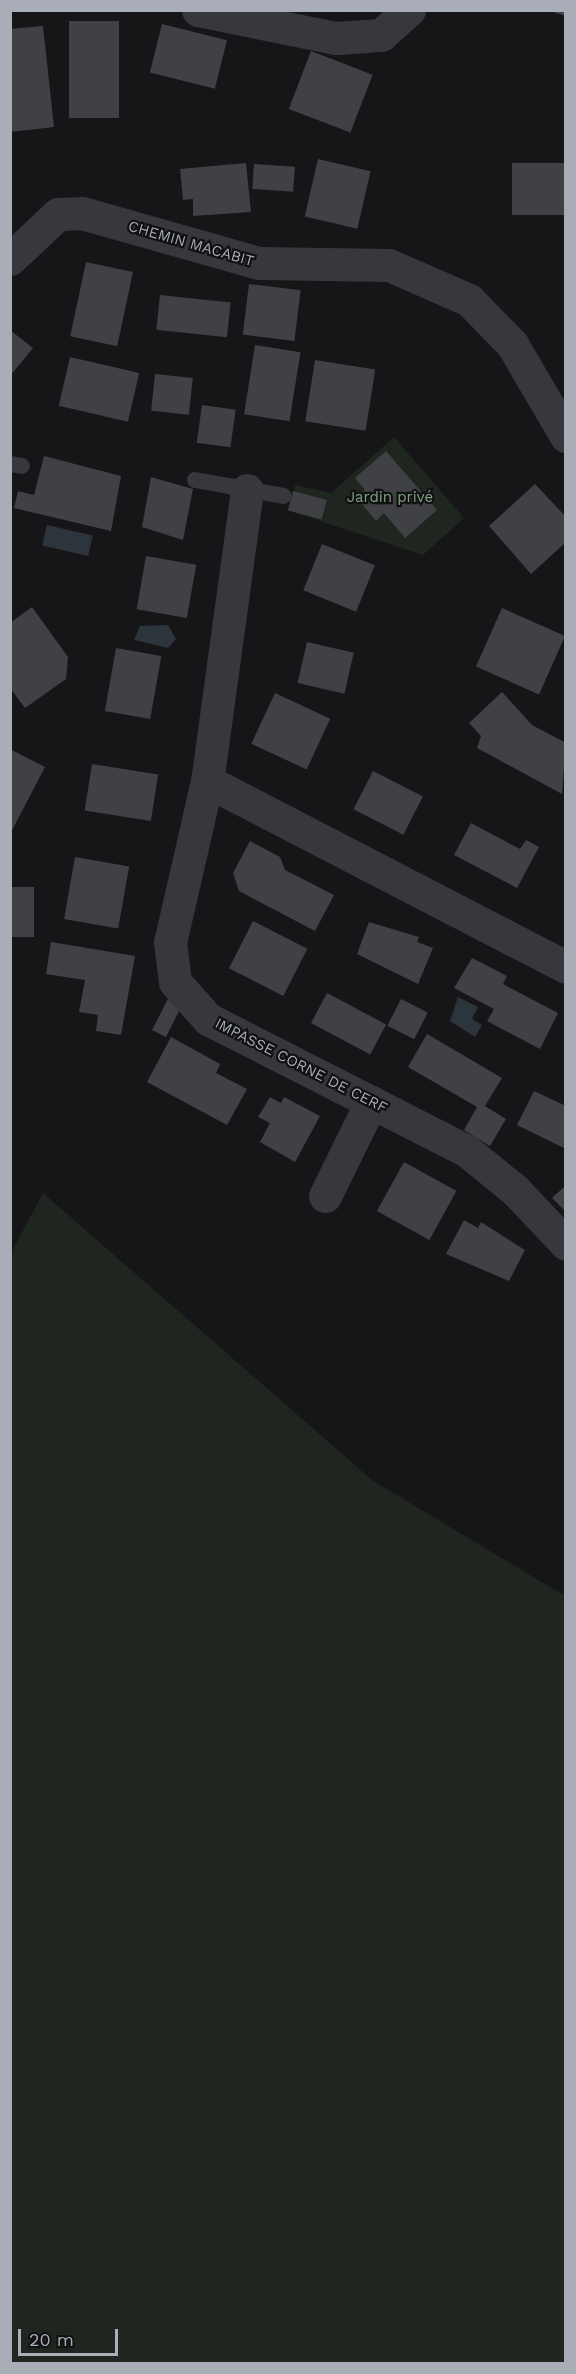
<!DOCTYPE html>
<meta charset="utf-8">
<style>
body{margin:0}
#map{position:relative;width:576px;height:2374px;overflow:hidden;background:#161618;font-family:"Work Sans",sans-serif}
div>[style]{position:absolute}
.green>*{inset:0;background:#1e261f}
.water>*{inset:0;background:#2c353c;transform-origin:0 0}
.building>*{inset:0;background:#404145;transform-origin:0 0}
.service>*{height:16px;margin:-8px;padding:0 8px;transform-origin:8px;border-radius:8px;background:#37383d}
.minor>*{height:33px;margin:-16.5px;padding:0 16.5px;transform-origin:16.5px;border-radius:16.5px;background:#37383d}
span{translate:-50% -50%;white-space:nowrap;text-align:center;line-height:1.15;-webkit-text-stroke:4.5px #111113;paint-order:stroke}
.street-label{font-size:15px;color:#a8adb8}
.park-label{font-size:15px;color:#7fa381}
.frame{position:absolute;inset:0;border:12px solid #a8adb8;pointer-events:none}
.scale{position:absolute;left:18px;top:2329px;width:100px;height:27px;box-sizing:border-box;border:3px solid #a8adb8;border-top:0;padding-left:8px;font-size:18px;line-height:21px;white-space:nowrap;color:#a8adb8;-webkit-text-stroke:4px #111113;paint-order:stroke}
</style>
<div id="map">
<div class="green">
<div style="clip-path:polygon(394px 437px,464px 518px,423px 555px,290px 511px,295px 485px,331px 493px)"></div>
<div style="clip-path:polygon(43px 1193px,372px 1480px,565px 1596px,565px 2363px,11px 2363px,10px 1255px)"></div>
</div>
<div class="water">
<div style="left:47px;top:525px;width:47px;height:21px;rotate:13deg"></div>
<div style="clip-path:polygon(168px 625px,176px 639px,168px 648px,134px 640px,140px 626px)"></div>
<div style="clip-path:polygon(458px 997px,478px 1007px,472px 1019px,482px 1025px,475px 1037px,450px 1021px)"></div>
</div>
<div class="building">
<div style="clip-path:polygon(550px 10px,566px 10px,566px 16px,549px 11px)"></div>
<div style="left:69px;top:21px;width:50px;height:97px"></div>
<div style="left:162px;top:24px;width:67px;height:50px;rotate:14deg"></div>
<div style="clip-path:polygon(43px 26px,54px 127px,10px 132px,10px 29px)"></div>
<div style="left:311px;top:51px;width:66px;height:62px;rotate:21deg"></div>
<div style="left:318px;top:159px;width:54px;height:59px;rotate:13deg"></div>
<div style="clip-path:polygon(246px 163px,251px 212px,193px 216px,193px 199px,183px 200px,180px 169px)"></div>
<div style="left:512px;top:163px;width:54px;height:52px"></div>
<div style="left:254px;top:164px;width:41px;height:25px;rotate:4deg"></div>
<div style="left:86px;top:262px;width:48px;height:76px;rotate:12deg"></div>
<div style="left:249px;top:284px;width:52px;height:51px;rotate:7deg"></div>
<div style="left:160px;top:295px;width:71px;height:35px;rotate:6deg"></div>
<div style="clip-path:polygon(10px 330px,33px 348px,10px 376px)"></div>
<div style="left:255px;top:345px;width:46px;height:70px;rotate:9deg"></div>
<div style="left:70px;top:357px;width:71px;height:50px;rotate:13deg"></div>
<div style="left:315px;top:360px;width:61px;height:62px;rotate:9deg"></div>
<div style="left:155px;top:374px;width:38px;height:37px;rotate:6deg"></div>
<div style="left:202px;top:405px;width:34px;height:38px;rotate:8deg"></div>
<div style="clip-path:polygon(386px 451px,437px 510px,405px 538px,384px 513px,376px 521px,356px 497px,365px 490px,355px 478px)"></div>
<div style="clip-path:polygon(44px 456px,121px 476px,111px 531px,14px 508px,18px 491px,34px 495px)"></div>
<div style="clip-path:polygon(151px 477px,193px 489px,183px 540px,142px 527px)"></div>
<div style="clip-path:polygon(535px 484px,566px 517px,566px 542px,531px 574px,489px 526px)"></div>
<div style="left:293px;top:491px;width:35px;height:20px;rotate:15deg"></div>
<div style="left:322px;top:544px;width:57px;height:50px;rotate:22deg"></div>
<div style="left:146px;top:556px;width:51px;height:54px;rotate:10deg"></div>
<div style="clip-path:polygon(32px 607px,68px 657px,66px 679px,25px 708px,10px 688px,10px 623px)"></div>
<div style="left:502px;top:608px;width:69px;height:64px;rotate:24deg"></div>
<div style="left:307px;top:642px;width:48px;height:42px;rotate:13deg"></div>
<div style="left:116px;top:648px;width:46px;height:64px;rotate:10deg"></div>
<div style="clip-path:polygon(502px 692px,532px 725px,566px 743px,562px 794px,477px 748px,481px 736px,469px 723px)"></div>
<div style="left:275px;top:693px;width:61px;height:56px;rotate:25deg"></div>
<div style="clip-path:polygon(10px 749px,45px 767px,10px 834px)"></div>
<div style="left:92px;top:764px;width:67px;height:47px;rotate:9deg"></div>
<div style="left:373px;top:771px;width:56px;height:43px;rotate:27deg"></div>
<div style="clip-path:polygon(471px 823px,520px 849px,526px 840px,539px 847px,517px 888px,454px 855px)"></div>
<div style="clip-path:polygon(250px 841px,280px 857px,285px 870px,334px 895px,315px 931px,239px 891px,233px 873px)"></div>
<div style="left:75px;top:857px;width:55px;height:63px;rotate:10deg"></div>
<div style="left:10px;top:887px;width:24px;height:50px"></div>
<div style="left:253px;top:921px;width:61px;height:53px;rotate:27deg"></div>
<div style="clip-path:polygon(369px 922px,419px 937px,417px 942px,433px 948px,418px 984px,357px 954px)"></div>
<div style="clip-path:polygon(51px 942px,135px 956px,121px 1035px,96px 1031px,98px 1015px,79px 1012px,85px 980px,46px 974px)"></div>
<div style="clip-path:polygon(472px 958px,507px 976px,503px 984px,558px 1013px,540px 1049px,487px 1021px,494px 1009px,454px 988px)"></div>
<div style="left:327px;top:993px;width:67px;height:34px;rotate:28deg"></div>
<div style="clip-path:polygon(168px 999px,179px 1011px,166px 1037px,152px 1030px)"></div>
<div style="left:401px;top:999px;width:30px;height:30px;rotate:27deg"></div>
<div style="clip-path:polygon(427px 1034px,502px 1078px,485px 1106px,506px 1119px,490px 1146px,464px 1130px,477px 1107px,408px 1067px)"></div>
<div style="clip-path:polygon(171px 1037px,220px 1064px,216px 1073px,247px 1089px,227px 1125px,147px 1082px)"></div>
<div style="clip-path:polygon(534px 1091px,566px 1106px,566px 1149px,517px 1125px)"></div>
<div style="clip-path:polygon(270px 1097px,281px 1103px,284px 1097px,320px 1116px,295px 1162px,260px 1142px,270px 1123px,258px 1117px)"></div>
<div style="left:404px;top:1162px;width:60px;height:56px;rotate:29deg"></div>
<div style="clip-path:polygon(566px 1185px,566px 1212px,552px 1198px)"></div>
<div style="clip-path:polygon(464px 1220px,478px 1228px,481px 1222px,525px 1250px,509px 1281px,446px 1254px)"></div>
</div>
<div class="service">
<div style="left:10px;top:464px;width:12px;rotate:9deg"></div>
<div style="left:195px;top:480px;width:90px;rotate:10.2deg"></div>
</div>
<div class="minor">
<div style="left:198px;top:10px;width:141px;rotate:11.5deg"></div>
<div style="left:336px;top:38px;width:45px;rotate:-3.8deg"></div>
<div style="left:381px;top:35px;width:38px;rotate:-42deg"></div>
<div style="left:10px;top:259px;width:66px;rotate:-43.2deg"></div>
<div style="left:58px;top:214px;width:24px;rotate:-2deg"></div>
<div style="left:82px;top:213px;width:184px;rotate:15.8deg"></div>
<div style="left:259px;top:263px;width:130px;rotate:0.9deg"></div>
<div style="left:389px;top:265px;width:87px;rotate:23.6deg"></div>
<div style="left:469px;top:300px;width:62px;rotate:45.7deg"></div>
<div style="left:512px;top:344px;width:107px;rotate:59.6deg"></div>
<div style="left:247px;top:490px;width:294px;rotate:97.8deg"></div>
<div style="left:207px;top:781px;width:165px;rotate:102.9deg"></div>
<div style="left:170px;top:942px;width:40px;rotate:82.9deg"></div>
<div style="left:175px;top:982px;width:50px;rotate:48.3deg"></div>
<div style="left:208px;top:1019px;width:291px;rotate:27deg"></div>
<div style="left:467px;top:1151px;width:62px;rotate:39.1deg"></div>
<div style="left:515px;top:1190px;width:74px;rotate:46.6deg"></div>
<div style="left:207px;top:781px;width:404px;rotate:27.4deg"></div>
<div style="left:325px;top:1196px;width:105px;rotate:-63.9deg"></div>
</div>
<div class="street-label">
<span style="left:191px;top:244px;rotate:16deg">CHEMIN MACABIT</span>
<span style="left:301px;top:1066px;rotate:27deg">IMPASSE CORNE DE CERF</span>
</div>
<div class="park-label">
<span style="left:390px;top:498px">Jardin privé</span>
</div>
<div class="frame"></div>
<div class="scale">20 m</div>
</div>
